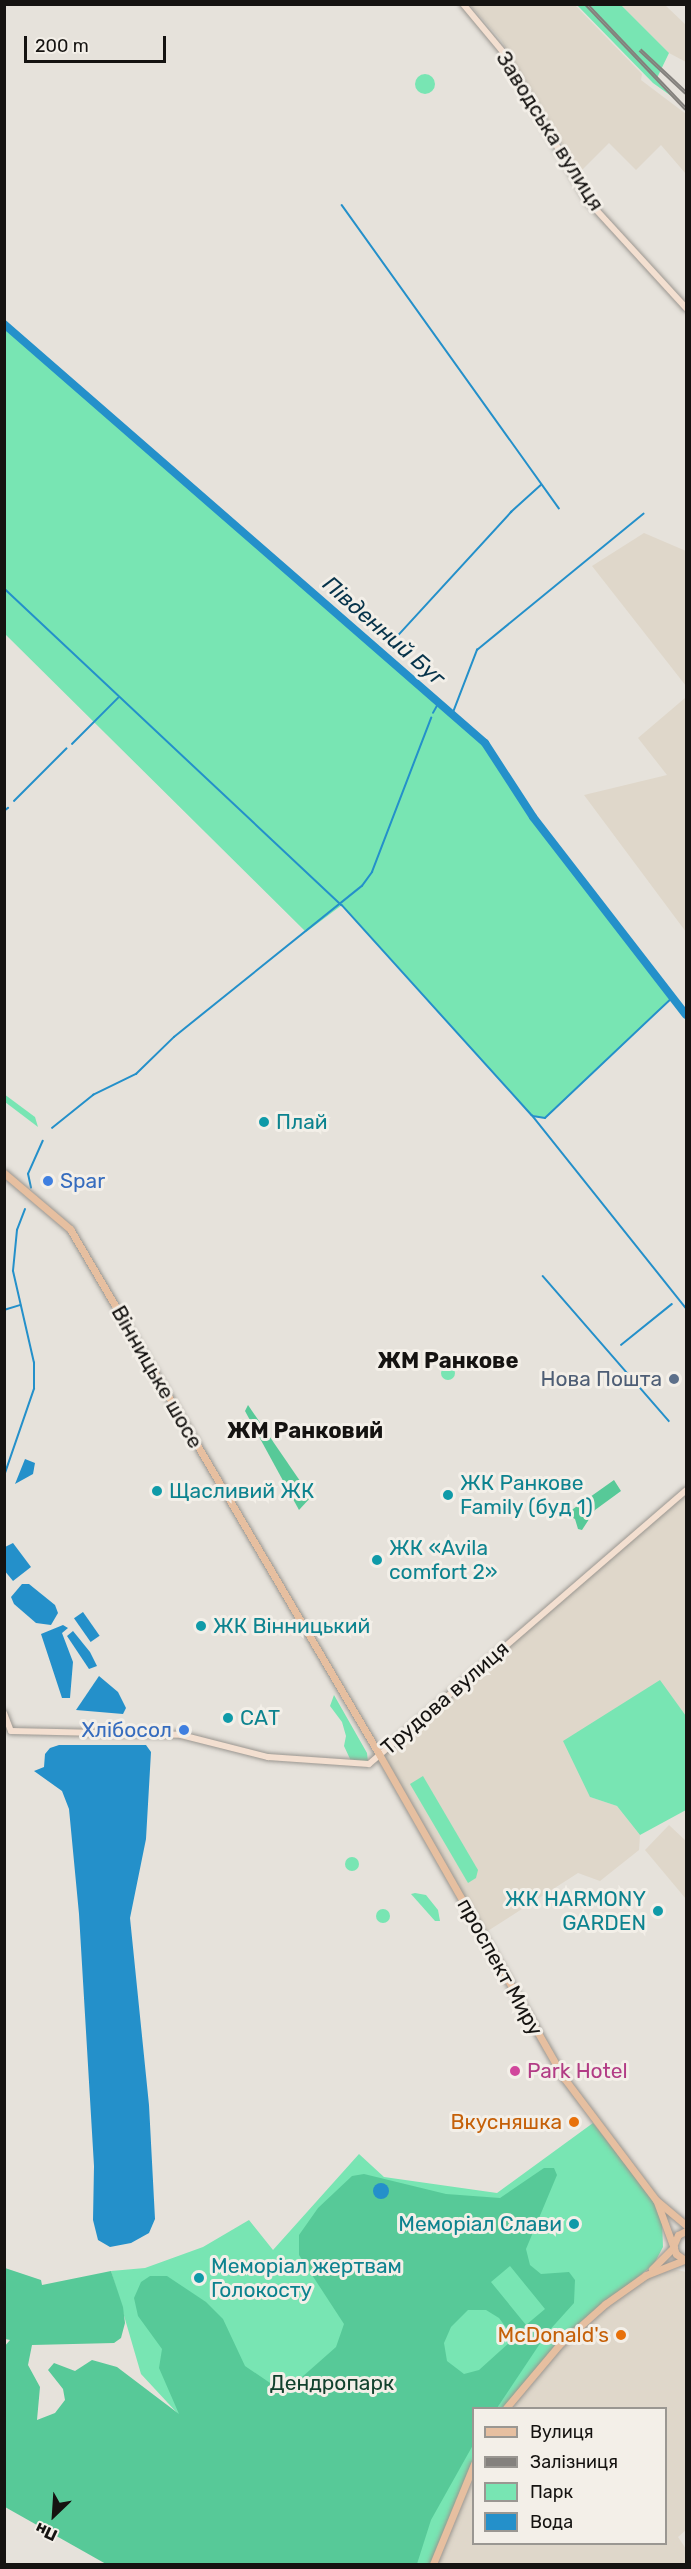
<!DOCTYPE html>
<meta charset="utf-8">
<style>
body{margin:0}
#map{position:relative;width:691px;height:2569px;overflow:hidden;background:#e6e2db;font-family:Rubik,sans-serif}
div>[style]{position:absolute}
.built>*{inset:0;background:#dfd7ca}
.green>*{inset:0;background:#78e5b3}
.round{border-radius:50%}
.forest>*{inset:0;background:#57c998}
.water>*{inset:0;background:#2490ca;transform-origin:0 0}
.stream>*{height:1.5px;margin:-0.75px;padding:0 0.75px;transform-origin:0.75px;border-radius:0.75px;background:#2490ca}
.river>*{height:8px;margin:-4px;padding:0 4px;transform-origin:4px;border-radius:4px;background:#2490ca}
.roads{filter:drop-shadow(0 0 2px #9a9690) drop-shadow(0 0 2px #9a9690)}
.secondary>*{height:6px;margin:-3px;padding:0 3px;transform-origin:3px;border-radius:3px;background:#f3dfd0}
.primary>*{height:7px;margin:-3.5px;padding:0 3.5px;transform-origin:3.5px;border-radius:3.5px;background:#e6bfa0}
.rail>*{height:4px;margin-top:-2px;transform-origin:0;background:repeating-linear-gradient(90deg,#f3efe8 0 4.5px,#84817d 0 9px);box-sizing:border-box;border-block:2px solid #84817d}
.dots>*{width:16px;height:16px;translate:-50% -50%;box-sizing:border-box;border:3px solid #f3efe8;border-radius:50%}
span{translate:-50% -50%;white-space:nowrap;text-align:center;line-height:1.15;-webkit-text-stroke:6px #f3efe8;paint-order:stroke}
.street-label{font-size:21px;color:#151311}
.culture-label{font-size:21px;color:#0d838f}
.left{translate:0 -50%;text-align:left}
.right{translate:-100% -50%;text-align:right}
.shop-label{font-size:21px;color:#366cbe}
.service-label{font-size:21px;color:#4e5e75}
.hotel-label{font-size:21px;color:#b23c85}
.food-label{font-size:21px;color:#c56008}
.park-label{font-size:21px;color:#11412d}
.water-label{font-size:22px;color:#06334a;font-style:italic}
.neighbourhood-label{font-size:22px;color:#151311;font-weight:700}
.frame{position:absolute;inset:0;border:6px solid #151311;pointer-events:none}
.legend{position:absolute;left:472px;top:2407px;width:195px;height:138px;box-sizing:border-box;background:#f3efe8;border:2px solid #9a9792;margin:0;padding:8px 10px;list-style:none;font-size:18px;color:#151311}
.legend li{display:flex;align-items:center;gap:12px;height:30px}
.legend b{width:30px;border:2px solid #9a9792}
.north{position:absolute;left:24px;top:2485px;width:60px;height:60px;-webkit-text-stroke:4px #f3efe8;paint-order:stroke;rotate:205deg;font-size:16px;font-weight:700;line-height:24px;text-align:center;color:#151311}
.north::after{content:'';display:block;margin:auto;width:21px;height:27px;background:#151311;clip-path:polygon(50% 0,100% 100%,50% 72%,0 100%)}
.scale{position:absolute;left:24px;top:36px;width:142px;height:27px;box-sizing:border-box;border:3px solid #151311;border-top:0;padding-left:8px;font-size:18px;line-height:21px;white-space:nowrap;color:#151311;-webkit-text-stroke:4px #f3efe8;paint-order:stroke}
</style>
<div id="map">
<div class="built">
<div style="clip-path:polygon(470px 5px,575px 5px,642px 74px,641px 80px,686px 114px,686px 174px,661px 145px,636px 170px,609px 143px,579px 173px,501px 40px)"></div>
<div style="clip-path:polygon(621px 5px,665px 5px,686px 25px,686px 62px,669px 53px)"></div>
<div style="clip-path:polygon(644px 533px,686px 551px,686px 686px,592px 566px)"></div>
<div style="clip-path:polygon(685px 698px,686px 701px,686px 932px,584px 795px,667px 775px,638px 738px)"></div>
<div style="clip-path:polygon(686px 1493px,686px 1716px,660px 1681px,590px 1797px,617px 1806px,640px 1835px,639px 1850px,600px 1881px,578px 1873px,483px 1934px,382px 1755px)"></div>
<div style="clip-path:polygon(669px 1825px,686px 1841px,686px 1899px,645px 1850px)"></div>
<div style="clip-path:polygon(677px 2270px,686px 2272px,686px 2530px,678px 2537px,686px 2549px,686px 2564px,435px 2564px,473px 2469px,474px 2544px,666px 2544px,666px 2408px,509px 2408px,561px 2347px,607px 2306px,656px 2272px)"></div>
</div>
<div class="green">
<div style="clip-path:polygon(577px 5px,586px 5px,610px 30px,588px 5px,621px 5px,669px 53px,657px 78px,674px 98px,653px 83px)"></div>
<div class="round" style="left:415px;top:74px;width:20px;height:20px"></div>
<div style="clip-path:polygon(4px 324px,485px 743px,533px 817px,673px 997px,545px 1118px,532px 1115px,342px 905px,306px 932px,5px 634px)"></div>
<div style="clip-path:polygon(4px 1094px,35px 1117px,38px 1127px,5px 1102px)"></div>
<div class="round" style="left:441px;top:1366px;width:14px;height:14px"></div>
<div style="clip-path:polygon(660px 1680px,686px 1716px,686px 1810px,640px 1835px,617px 1806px,590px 1797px,563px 1741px)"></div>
<div style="clip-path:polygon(334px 1695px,367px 1753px,368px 1762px,351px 1761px,344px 1746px,346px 1736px,342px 1722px,330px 1706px)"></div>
<div style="clip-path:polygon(423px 1776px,478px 1870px,476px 1878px,468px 1883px,410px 1784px)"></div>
<div class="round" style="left:345px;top:1857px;width:14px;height:14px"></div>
<div style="clip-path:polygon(415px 1893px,426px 1895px,438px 1910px,440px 1921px,435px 1921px,411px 1894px)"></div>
<div class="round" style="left:376px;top:1909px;width:14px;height:14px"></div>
<div style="clip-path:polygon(593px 2123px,654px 2201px,662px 2219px,663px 2247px,654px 2264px,574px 2329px,504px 2408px,474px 2408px,473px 2459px,431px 2564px,280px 2564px,180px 2416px,141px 2374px,111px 2271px,145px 2268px,203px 2247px,249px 2220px,273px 2250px,359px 2154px,384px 2177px,497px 2193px)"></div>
</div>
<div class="forest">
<div style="clip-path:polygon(248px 1405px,311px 1497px,299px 1510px,245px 1411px)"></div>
<div style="clip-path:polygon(614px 1480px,621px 1491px,595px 1510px,582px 1530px,578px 1529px,575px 1519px,566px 1514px)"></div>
<div style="clip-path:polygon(evenodd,544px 2168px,554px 2168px,557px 2175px,526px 2249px,530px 2265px,541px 2274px,569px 2272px,575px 2280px,574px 2303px,547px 2333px,497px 2408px,474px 2408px,473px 2445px,431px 2520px,417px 2564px,106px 2564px,5px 2507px,4px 2347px,10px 2340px,5px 2339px,5px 2268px,41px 2280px,42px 2285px,111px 2271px,123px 2307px,125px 2323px,121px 2338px,114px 2343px,32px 2345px,28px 2365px,40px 2387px,37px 2420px,55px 2413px,65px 2400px,63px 2389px,48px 2370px,54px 2363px,75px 2371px,92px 2360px,117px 2367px,179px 2414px,159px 2368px,162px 2349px,138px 2316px,134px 2298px,141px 2282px,150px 2276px,167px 2276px,206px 2302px,223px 2319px,245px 2366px,279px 2389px,293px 2385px,336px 2347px,344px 2324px,299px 2255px,299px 2235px,318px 2208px,352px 2176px,364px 2174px,446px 2194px,500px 2198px,544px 2168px,510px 2266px,545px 2309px,526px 2325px,491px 2282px,510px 2266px,544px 2168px,468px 2310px,486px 2310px,499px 2318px,511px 2334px,510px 2342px,479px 2370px,464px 2374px,447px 2361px,444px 2343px,451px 2327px,468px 2310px)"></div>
</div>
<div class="water">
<div style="clip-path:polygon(25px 1459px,35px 1463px,33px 1474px,15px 1484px)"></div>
<div style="clip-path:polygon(13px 1543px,31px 1567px,13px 1581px,4px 1570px,5px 1547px)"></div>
<div style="clip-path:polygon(22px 1584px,29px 1584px,55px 1605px,58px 1613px,51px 1625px,36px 1623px,14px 1604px,11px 1597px)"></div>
<div style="left:83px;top:1612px;width:29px;height:11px;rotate:55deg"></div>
<div style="clip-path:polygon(63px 1625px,68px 1628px,62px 1633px,73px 1662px,70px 1698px,62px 1698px,41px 1634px)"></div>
<div style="clip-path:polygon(73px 1631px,90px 1652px,97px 1666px,89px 1669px,67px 1636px)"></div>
<div style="clip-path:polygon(99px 1676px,118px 1692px,126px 1708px,123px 1714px,76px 1710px)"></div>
<div style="clip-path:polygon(59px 1745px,146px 1745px,151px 1752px,146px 1839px,130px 1918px,149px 2105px,155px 2219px,149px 2233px,131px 2243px,110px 2247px,98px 2240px,93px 2220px,94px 2166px,79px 1914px,69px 1809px,62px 1791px,34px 1771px,44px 1767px,45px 1754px,50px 1748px)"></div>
<div class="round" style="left:373px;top:2183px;width:16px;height:16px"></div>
</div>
<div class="stream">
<div style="left:342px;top:205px;width:373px;rotate:54.4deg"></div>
<div style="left:4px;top:588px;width:463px;rotate:43.2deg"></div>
<div style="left:342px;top:905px;width:283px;rotate:47.9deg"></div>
<div style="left:532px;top:1115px;width:247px;rotate:51.4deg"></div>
<div style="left:393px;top:641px;width:175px;rotate:-47.5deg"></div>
<div style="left:511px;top:512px;width:40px;rotate:-42deg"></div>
<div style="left:433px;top:713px;width:10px;rotate:-61deg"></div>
<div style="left:452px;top:715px;width:70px;rotate:-69deg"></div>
<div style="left:477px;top:650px;width:215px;rotate:-39.3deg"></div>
<div style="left:72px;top:744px;width:65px;rotate:-45deg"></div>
<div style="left:14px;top:801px;width:74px;rotate:-45deg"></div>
<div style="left:4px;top:811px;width:5px;rotate:-37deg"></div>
<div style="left:533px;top:1116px;width:12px;rotate:9deg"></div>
<div style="left:545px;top:1118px;width:176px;rotate:-43.4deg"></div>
<div style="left:52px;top:1128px;width:53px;rotate:-38.8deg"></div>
<div style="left:93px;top:1095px;width:48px;rotate:-26deg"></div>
<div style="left:136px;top:1074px;width:53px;rotate:-44.2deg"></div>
<div style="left:174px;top:1037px;width:241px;rotate:-38.8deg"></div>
<div style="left:362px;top:886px;width:17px;rotate:-54deg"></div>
<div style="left:372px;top:872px;width:165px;rotate:-69deg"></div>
<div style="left:31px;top:1188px;width:14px;rotate:-102deg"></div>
<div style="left:28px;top:1174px;width:36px;rotate:-66deg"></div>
<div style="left:543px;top:1276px;width:192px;rotate:49deg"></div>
<div style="left:4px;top:1310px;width:17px;rotate:-17deg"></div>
<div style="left:621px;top:1345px;width:65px;rotate:-38.8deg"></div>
<div style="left:4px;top:1476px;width:92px;rotate:-71deg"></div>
<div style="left:34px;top:1389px;width:26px;rotate:-90deg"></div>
<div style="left:34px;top:1363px;width:94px;rotate:-102.9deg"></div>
<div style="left:13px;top:1271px;width:41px;rotate:-84.4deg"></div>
<div style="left:17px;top:1230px;width:22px;rotate:-69deg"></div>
<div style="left:4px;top:1588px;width:1px"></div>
</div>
<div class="river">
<div style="left:4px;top:324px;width:638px;rotate:41.06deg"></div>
<div style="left:485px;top:743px;width:88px;rotate:57deg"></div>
<div style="left:533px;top:817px;width:250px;rotate:52.3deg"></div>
</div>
<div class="roads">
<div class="secondary">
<div style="left:463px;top:4px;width:62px;rotate:50.2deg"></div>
<div style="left:503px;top:52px;width:173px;rotate:60.2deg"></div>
<div style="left:589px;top:202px;width:144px;rotate:47.5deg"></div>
<div style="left:4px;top:1713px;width:19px;rotate:69deg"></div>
<div style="left:11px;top:1731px;width:170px;rotate:1.3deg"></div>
<div style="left:181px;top:1735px;width:90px;rotate:14.2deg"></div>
<div style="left:268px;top:1757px;width:101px;rotate:4deg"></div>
<div style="left:369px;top:1764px;width:419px;rotate:-40.8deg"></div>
</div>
<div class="primary">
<div style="left:4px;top:1173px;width:87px;rotate:40.3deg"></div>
<div style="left:70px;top:1229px;width:609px;rotate:59.52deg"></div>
<div style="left:379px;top:1754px;width:373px;rotate:60.3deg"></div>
<div style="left:564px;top:2078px;width:153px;rotate:53deg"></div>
<div style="left:656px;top:2200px;width:39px;rotate:40deg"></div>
<div style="left:657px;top:2202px;width:55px;rotate:69.9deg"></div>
<div style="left:676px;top:2254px;width:11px;rotate:34deg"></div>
<div style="left:674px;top:2244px;width:10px;rotate:-66deg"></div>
<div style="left:678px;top:2235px;width:9px;rotate:-27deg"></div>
<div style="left:652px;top:2269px;width:31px;rotate:-45deg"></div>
<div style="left:506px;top:2408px;width:82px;rotate:-49.9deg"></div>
<div style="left:559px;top:2345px;width:62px;rotate:-41.7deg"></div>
<div style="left:605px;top:2304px;width:50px;rotate:-35.3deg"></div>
<div style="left:646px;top:2275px;width:41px;rotate:-21.5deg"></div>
<div style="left:433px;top:2564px;width:108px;rotate:-67.7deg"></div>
</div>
</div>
<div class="rail">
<div style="left:586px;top:4px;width:145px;rotate:46.4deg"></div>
<div style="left:640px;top:50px;width:63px;rotate:43.1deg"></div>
</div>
<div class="dots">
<div style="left:264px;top:1122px;background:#0f9aa8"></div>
<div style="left:48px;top:1181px;background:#3f7fe0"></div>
<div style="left:674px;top:1379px;background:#5c6f8a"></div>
<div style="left:157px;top:1491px;background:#0f9aa8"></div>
<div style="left:448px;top:1495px;background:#0f9aa8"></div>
<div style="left:377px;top:1560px;background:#0f9aa8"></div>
<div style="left:201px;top:1626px;background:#0f9aa8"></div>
<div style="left:228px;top:1718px;background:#0f9aa8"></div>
<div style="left:184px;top:1730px;background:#3f7fe0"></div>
<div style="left:658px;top:1911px;background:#0f9aa8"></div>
<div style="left:515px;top:2071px;background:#d1479c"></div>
<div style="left:574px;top:2122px;background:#e8710a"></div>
<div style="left:574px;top:2224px;background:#0f9aa8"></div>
<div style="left:199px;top:2278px;background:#0f9aa8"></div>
<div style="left:621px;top:2335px;background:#e8710a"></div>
</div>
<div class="street-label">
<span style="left:550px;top:131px;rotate:58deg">Заводська вулиця</span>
<span style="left:157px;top:1377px;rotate:60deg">Вінницьке шосе</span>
<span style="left:445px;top:1698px;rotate:-41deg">Трудова вулиця</span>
<span style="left:500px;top:1967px;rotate:61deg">проспект Миру</span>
</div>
<div class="culture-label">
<span class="left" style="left:276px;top:1122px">Плай</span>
<span class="left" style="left:460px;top:1495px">ЖК Ранкове<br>Family (буд 1)</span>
<span class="left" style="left:169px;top:1491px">Щасливий ЖК</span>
<span class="left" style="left:389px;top:1560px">ЖК «Avila<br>comfort 2»</span>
<span class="left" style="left:213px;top:1626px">ЖК Вінницький</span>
<span class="left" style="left:240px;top:1718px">САТ</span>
<span class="right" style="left:646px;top:1911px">ЖК HARMONY<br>GARDEN</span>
<span class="right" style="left:562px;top:2224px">Меморіал Слави</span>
<span class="left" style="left:211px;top:2278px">Меморіал жертвам<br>Голокосту</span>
</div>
<div class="shop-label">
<span class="left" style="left:60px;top:1181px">Spar</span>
<span class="right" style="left:172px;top:1730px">Хлібосол</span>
</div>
<div class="service-label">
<span class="right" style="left:662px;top:1379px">Нова Пошта</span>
</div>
<div class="hotel-label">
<span class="left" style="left:527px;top:2071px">Park Hotel</span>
</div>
<div class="food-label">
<span class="right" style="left:562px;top:2122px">Вкусняшка</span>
<span class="right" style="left:609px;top:2335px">McDonald's</span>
</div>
<div class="park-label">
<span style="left:332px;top:2383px">Дендропарк</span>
</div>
<div class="water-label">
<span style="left:384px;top:631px;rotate:41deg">Південний Буг</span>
</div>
<div class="neighbourhood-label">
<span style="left:448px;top:1361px">ЖМ Ранкове</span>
<span style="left:305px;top:1431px">ЖМ Ранковий</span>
</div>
<div class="frame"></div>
<ul class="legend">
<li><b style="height:8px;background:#e6bfa0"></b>Вулиця</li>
<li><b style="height:8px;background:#84817d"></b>Залізниця</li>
<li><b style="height:16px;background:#78e5b3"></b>Парк</li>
<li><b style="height:16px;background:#2490ca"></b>Вода</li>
</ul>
<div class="north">Пн</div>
<div class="scale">200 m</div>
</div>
